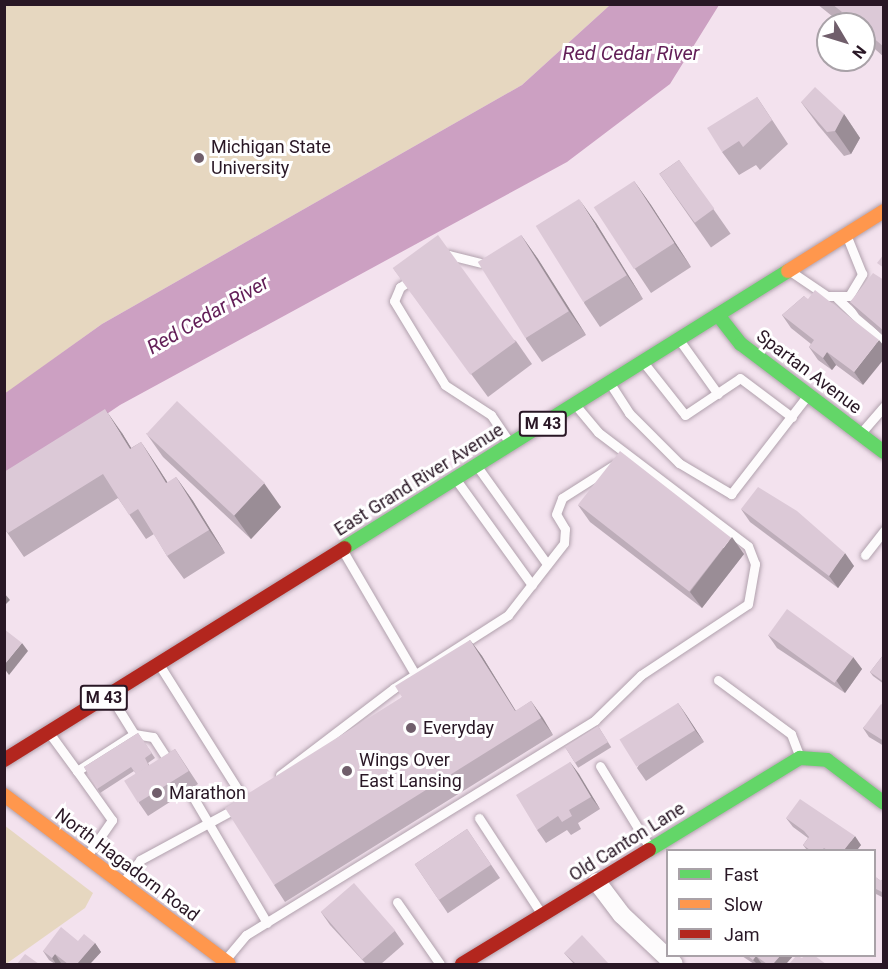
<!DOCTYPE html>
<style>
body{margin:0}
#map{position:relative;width:888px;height:969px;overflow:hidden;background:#f3e2ee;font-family:Roboto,sans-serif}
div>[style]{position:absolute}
.green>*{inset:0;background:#e6d7c0}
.water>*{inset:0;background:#cca0c2}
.roads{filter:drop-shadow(0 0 2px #b1a1ad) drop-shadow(0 0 2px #b1a1ad)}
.lane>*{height:9px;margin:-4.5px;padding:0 4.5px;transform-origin:4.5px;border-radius:4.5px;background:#fdfbfc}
.street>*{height:18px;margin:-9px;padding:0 9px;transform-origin:9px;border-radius:9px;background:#fdfbfc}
.fast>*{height:14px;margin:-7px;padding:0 7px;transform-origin:7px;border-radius:7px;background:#63d668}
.slow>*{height:14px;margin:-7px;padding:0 7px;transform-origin:7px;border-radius:7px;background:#ff974d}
.jam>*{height:14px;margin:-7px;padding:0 7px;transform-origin:7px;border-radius:7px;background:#b3261e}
.wall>*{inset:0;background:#bdadb9;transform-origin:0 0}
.shaded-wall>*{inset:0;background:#9a8d96}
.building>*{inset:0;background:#dcc9d7;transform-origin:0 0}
.dots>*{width:16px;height:16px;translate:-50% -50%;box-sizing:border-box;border:3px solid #fff;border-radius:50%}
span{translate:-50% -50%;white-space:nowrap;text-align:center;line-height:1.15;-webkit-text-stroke:6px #fff;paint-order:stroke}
.shield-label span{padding:2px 4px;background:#fff;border:2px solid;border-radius:4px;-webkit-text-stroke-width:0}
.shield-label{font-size:16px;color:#291725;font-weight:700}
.poi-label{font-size:18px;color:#291725}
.left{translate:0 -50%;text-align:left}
.street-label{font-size:18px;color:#291725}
.water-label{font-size:20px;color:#621e57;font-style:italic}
.frame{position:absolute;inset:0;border:6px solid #291725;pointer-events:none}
.legend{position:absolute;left:666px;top:849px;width:210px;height:108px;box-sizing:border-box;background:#fff;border:2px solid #a9a2a8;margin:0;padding:8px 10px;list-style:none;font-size:18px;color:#291725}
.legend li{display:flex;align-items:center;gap:12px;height:30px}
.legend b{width:30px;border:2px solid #a9a2a8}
.north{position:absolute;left:816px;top:12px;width:60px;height:60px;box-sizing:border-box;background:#fff;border:2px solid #a9a2a8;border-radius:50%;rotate:128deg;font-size:16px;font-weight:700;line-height:24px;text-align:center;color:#291725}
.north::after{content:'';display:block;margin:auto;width:21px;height:27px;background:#705e6b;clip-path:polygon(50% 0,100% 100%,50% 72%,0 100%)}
</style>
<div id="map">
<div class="green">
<div style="clip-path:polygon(5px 5px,610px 5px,522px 85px,102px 324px,5px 394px)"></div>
<div style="clip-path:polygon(4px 825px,93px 893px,85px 908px,6px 964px)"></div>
</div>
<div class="water">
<div style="clip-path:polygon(610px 5px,719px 5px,670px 84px,567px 162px,120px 405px,5px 483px,4px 394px,102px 324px,522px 85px)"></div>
</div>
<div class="roads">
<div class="lane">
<div style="left:443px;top:259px;width:7px;rotate:-34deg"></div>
<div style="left:449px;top:255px;width:32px;rotate:14deg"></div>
<div style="left:793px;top:273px;width:41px;rotate:34.1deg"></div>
<div style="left:827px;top:296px;width:22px"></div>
<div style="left:849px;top:296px;width:26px;rotate:-59deg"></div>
<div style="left:862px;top:274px;width:40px;rotate:-112deg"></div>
<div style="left:414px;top:278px;width:17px;rotate:147deg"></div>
<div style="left:400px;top:287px;width:15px;rotate:113deg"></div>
<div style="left:394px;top:301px;width:98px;rotate:58.7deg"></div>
<div style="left:445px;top:385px;width:55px;rotate:33.1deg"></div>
<div style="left:491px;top:415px;width:32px;rotate:56deg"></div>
<div style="left:837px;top:298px;width:65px;rotate:43.8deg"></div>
<div style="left:680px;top:341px;width:65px;rotate:54.4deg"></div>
<div style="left:644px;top:363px;width:66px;rotate:51.7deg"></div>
<div style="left:685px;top:415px;width:66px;rotate:-33.9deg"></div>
<div style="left:740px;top:378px;width:65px;rotate:36.9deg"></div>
<div style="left:611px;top:385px;width:33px;rotate:57deg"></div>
<div style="left:629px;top:413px;width:71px;rotate:45deg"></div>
<div style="left:679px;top:463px;width:61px;rotate:30.8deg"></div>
<div style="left:731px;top:494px;width:124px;rotate:-52.2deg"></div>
<div style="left:860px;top:434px;width:37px;rotate:-49deg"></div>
<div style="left:479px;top:469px;width:117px;rotate:54.4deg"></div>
<div style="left:457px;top:481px;width:128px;rotate:54.2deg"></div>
<div style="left:343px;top:551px;width:143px;rotate:59.7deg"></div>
<div style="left:865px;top:555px;width:31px;rotate:-52deg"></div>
<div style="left:160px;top:666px;width:160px;rotate:57.8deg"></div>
<div style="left:718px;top:680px;width:91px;rotate:36.5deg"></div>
<div style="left:791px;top:734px;width:26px;rotate:69deg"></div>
<div style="left:50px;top:734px;width:46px;rotate:53.9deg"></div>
<div style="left:134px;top:734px;width:19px;rotate:9deg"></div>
<div style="left:153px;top:737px;width:33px;rotate:57deg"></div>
<div style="left:600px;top:766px;width:96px;rotate:58.6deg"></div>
<div style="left:280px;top:775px;width:143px;rotate:-37.3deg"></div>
<div style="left:394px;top:688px;width:135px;rotate:-32.6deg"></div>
<div style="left:508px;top:615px;width:91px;rotate:-52.1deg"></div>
<div style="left:564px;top:543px;width:14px;rotate:-86deg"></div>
<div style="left:565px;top:529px;width:17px;rotate:-121deg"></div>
<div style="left:556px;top:514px;width:17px;rotate:-69deg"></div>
<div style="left:562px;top:498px;width:62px;rotate:-32.4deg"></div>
<div style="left:189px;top:790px;width:154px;rotate:59.6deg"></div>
<div style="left:479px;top:818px;width:113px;rotate:56.9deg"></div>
<div style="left:87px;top:856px;width:44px;rotate:-55.2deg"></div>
<div style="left:112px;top:820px;width:60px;rotate:-125.5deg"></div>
<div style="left:77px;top:771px;width:68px;rotate:-33deg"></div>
<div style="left:134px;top:734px;width:44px;rotate:-121.9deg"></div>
<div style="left:123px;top:882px;width:28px;rotate:-52deg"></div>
<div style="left:140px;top:860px;width:111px;rotate:-28.4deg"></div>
<div style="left:397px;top:902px;width:75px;rotate:55.3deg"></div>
<div style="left:225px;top:960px;width:33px;rotate:-50deg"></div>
<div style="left:246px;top:935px;width:410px;rotate:-31.6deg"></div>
<div style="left:595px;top:720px;width:64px;rotate:-44.4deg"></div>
<div style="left:641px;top:675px;width:128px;rotate:-33.6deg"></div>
<div style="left:748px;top:604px;width:41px;rotate:-80.1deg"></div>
<div style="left:755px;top:564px;width:19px;rotate:-111deg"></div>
<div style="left:748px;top:546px;width:188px;rotate:-142.8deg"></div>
<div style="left:598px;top:432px;width:34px;rotate:-130deg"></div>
</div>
<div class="street">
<div style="left:597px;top:882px;width:41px;rotate:52.9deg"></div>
<div style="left:622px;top:915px;width:71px;rotate:43.3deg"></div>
</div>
<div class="fast">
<div style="left:718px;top:315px;width:37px;rotate:52deg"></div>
<div style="left:741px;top:344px;width:179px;rotate:37.1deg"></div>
<div style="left:344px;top:548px;width:523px;rotate:-31.96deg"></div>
<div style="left:649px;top:850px;width:177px;rotate:-31.4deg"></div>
<div style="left:800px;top:758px;width:27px;rotate:4deg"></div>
<div style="left:827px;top:760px;width:71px;rotate:37deg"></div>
</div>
<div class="slow">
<div style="left:788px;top:271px;width:113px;rotate:-32deg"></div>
<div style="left:4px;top:795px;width:281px;rotate:36.9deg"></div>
</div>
<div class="jam">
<div style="left:4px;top:760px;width:401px;rotate:-31.9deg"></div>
<div style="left:462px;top:964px;width:219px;rotate:-31.4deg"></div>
</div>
</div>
<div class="wall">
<div style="clip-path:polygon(817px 4px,884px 4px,884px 57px,868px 43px,864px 48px,864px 24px,842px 24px)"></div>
<div style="clip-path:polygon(757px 97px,788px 144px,760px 170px,756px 165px,739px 175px,722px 152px)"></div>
<div style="clip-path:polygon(801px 102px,844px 114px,860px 138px,851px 154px,844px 156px,818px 125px)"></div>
<div style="left:679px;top:160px;width:90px;height:24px;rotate:55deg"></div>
<div style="clip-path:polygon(634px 181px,651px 205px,691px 267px,651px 293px,635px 269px)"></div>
<div style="clip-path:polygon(596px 223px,643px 299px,600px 327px,584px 303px)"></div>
<div style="clip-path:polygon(521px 235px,538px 259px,586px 335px,542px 362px,526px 339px)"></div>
<div style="clip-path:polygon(393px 268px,516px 341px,532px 364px,488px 397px)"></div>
<div style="clip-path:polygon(884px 280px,884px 336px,859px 315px,850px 302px)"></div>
<div style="clip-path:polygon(804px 296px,863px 385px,836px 365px,832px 370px,818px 360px,809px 347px,811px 344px,791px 328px,782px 315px)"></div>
<div style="clip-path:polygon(122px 433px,131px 448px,141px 442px,168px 483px,176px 477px,193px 501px,225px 553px,184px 579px,167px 556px,154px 534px,146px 539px,118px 498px,24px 557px,4px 528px)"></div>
<div style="clip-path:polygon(146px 433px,281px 507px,251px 539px,163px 457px)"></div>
<div style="clip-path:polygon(578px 505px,744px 554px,702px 608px,590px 522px)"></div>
<div style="clip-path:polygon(741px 509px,854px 566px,838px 588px,750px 522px)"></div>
<div style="clip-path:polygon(768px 635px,853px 657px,862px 669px,845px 693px,777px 648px)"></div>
<div style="clip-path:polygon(470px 640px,482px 656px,516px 711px,531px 701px,553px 735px,285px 902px,274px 885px,402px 697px)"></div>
<div style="clip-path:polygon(884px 654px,884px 684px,873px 676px,870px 672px)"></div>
<div style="clip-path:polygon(678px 703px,704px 742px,646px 781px,637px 768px)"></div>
<div style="clip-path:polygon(884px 706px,884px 746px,869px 737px,863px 728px)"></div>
<div style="left:598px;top:726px;width:25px;height:39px;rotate:58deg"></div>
<div style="clip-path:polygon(138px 733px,155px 758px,148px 763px,150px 766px,175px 749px,198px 784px,148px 816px,139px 803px,136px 774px,134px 771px,100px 793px,84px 767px)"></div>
<div style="clip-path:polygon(570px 762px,600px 809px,578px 823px,581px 829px,571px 835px,567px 830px,546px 843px,537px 830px)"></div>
<div style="clip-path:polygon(786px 818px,861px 845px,857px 850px,807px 850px,803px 845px,808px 838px,793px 827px)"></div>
<div style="left:467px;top:829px;width:59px;height:63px;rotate:56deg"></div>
<div style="clip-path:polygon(874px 876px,881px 881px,884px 877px,884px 898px,876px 894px,874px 896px)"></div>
<div style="clip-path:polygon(321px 912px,395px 931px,404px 944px,381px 964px,366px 964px,330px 925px)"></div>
<div style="clip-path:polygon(78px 941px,95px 943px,101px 952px,90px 964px,64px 964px,61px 963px,60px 964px,55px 964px,49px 960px,43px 951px)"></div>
<div style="clip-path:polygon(564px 953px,609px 964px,574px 964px)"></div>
<div style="clip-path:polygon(742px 956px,793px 956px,786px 964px,754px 964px)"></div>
</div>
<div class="shaded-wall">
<div style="clip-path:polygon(851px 19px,854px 24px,848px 24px)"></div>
<div style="clip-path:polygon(864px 38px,868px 43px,864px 48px)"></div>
<div style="clip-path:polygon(844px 114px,860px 138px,851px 154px,835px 131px)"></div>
<div style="clip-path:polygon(634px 181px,651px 205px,691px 267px,674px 243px)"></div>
<div style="clip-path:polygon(579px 199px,596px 223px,643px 299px,627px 275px)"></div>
<div style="clip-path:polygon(521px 235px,538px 259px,586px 335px,569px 311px)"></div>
<div style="clip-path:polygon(879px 340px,884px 346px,884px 359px,863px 385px,854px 372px)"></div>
<div style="clip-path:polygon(827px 352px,836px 365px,832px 370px,823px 358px)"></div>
<div style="clip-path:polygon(105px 409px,122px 433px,146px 472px,130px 449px)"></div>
<div style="clip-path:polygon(141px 442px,157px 466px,183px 507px,166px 483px)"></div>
<div style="clip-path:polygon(176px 477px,193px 501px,225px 553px,209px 530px)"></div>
<div style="clip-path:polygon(264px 483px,281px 507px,251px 539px,234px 515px)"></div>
<div style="clip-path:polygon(732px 537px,744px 554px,702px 608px,690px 592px)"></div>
<div style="clip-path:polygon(845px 553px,854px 566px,838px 588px,829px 576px)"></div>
<div style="clip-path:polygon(4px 593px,10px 600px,4px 606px)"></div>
<div style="clip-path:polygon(470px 640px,482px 656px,526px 728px,515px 711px)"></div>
<div style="clip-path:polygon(22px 643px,28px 651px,9px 675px,4px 668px,4px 665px)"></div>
<div style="clip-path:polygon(853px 657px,862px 669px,845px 693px,836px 680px)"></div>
<div style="clip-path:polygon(531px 701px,543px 718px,553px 735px,541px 718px)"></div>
<div style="clip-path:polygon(678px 703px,687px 716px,704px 742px,695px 730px)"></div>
<div style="clip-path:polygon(570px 762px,579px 774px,600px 809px,591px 797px)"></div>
<div style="clip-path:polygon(855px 836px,861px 845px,857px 850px,844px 850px)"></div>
<div style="clip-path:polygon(95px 943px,101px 952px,90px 964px,77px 964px)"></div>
<div style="clip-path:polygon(55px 954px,61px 963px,60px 964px,56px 964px,52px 958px)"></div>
<div style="clip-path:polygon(756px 956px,762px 964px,757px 964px,753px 960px)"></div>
<div style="clip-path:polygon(780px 956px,793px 956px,786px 964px,773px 964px)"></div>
</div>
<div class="building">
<div style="clip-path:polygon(832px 4px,884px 4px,884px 47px,864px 30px,864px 24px,857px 24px,851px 19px,848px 24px,846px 24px,837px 17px,842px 12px)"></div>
<div style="clip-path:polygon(815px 87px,844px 114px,835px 131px,827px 132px,801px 102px)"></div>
<div style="clip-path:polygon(757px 97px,772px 120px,743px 147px,739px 141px,722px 152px,707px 128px)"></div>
<div style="left:679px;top:160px;width:60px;height:24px;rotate:54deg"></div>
<div style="left:634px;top:181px;width:74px;height:48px;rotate:57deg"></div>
<div style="left:579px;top:199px;width:90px;height:51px;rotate:58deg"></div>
<div style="left:438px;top:235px;width:132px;height:56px;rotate:54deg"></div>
<div style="left:521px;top:235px;width:90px;height:51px;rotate:58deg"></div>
<div style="clip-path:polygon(884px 254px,884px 268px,877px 263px)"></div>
<div style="clip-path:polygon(873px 273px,884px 280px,884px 331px,850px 302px)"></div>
<div style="clip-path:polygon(815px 290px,879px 340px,854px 372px,827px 352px,823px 358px,809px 347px,814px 340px,782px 315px,804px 296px,808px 299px)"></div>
<div style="left:177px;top:401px;width:120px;height:45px;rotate:43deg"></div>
<div style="clip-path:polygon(105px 409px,130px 449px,141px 442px,166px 483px,176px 477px,209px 530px,167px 556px,138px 509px,129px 515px,103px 474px,8px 533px,4px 528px,4px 472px)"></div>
<div style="left:620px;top:451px;width:141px;height:68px;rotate:38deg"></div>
<div style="clip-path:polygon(758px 487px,797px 511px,845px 553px,829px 576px,741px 509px)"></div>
<div style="left:787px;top:609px;width:82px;height:32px;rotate:36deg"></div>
<div style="clip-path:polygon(4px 629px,22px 643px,4px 665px)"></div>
<div style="clip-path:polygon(470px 640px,515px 711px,531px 701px,541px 718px,274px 885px,225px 808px,402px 697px,395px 686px)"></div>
<div style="clip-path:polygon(884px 654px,884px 682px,870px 672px)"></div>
<div style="left:678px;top:703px;width:32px;height:69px;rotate:58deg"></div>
<div style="clip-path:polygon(881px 704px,884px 706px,884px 741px,863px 728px)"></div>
<div style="left:598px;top:726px;width:19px;height:39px;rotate:58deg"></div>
<div style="clip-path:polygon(138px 733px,152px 753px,145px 758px,149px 766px,136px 774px,131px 767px,97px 789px,84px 767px)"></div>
<div style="left:175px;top:749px;width:26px;height:60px;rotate:58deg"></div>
<div style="clip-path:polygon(570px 762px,591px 797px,569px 810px,572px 816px,562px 822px,558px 816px,537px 830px,516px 795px)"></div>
<div style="clip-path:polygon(800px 799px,855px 836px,844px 850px,827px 850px,824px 848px,822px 850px,810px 850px,803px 845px,809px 837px,804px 831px,786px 818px)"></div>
<div style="left:467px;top:829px;width:43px;height:63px;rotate:56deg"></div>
<div style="clip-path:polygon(874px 876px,881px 881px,884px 877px,884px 893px,874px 888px)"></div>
<div style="left:354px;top:883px;width:63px;height:44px;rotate:49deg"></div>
<div style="clip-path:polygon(61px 927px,78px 941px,84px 934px,95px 943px,77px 964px,68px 964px,55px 954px,52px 958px,43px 951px)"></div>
<div style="clip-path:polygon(582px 935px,609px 964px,576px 964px,564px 953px)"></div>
<div style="clip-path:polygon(25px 954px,39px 964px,17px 964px)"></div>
<div style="clip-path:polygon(748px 956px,780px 956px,773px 964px,767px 964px,756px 956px,753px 960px)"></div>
<div style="clip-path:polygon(796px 956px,798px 956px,802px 958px,804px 956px,815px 956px,826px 964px,789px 964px)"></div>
</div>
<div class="dots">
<div style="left:199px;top:158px;background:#705e6b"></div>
<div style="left:411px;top:728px;background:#705e6b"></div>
<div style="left:347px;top:771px;background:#705e6b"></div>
<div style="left:157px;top:793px;background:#705e6b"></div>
</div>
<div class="shield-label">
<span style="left:543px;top:424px">M 43</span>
<span style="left:104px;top:698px">M 43</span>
</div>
<div class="poi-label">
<span class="left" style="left:211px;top:158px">Michigan State<br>University</span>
<span class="left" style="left:423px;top:728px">Everyday</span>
<span class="left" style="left:359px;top:771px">Wings Over<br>East Lansing</span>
<span class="left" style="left:169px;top:793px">Marathon</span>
</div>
<div class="street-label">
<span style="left:809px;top:372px;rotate:37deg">Spartan Avenue</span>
<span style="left:419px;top:480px;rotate:-32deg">East Grand River Avenue</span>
<span style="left:627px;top:842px;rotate:-32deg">Old Canton Lane</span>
<span style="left:127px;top:865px;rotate:37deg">North Hagadorn Road</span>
</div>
<div class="water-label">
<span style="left:631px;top:53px">Red Cedar River</span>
<span style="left:208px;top:315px;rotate:-30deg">Red Cedar River</span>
</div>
<div class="frame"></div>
<ul class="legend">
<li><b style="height:8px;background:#63d668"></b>Fast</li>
<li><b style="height:8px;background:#ff974d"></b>Slow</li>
<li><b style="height:8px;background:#b3261e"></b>Jam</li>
</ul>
<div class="north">N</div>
</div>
